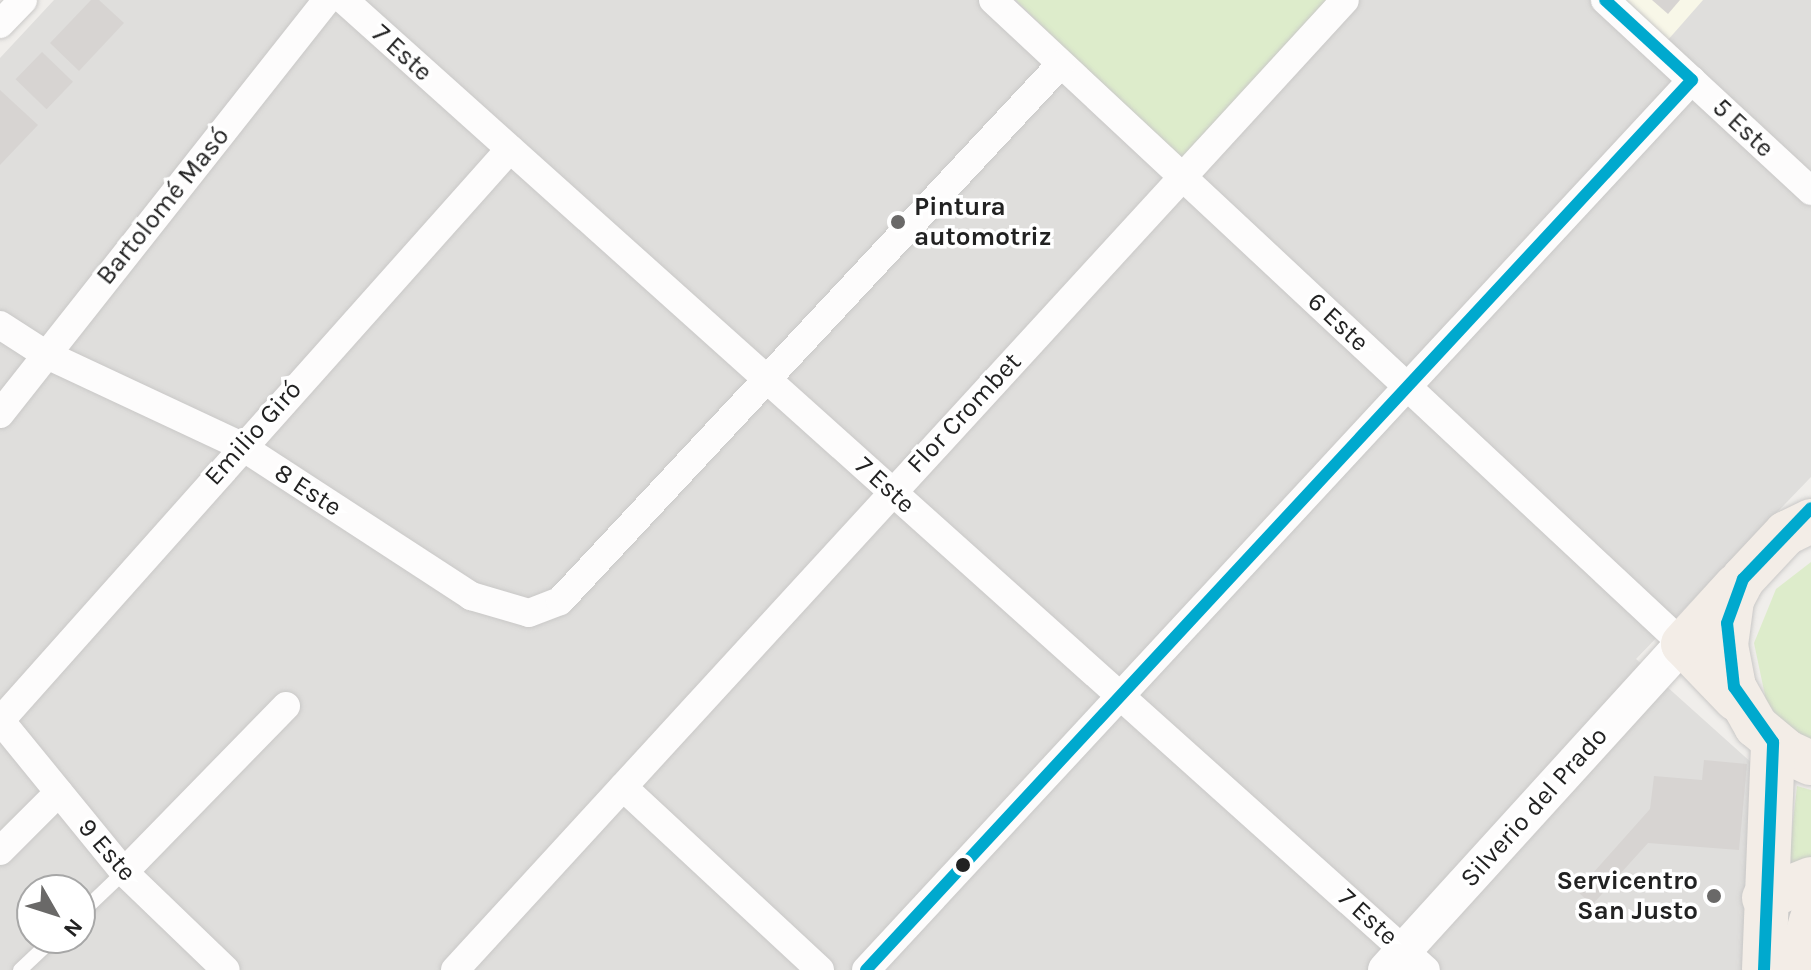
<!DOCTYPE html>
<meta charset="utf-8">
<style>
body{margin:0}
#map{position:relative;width:1811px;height:970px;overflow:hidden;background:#f0eeeb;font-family:Karla,sans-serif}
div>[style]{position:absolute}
.residential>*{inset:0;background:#dfdedc}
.education>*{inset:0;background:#f8f7e8}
.grass>*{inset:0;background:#ddeccb}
.building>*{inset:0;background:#d7d4d2;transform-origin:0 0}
.roads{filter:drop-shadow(0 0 2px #c9c8c7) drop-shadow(0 0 2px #c9c8c7)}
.service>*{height:14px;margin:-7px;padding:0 7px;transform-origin:7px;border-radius:7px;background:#fdfcfc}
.minor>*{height:28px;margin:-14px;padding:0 14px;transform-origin:14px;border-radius:14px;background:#fdfcfc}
.tertiary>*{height:36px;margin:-18px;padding:0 18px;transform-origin:18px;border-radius:18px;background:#fdfcfc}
.primary>*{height:44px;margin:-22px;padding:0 22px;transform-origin:22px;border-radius:22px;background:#f3ede7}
.bus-1>*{height:12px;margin:-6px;padding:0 6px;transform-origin:6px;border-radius:6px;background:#00a9ce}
.dots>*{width:22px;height:22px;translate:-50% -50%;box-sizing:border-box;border:4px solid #fff;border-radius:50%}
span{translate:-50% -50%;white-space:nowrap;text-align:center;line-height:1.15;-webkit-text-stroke:7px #fff;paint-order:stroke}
.street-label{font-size:26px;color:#222}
.poi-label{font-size:26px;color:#222;font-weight:700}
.left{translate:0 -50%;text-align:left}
.right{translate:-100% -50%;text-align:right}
.north{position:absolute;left:16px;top:874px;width:80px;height:80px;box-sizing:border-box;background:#fff;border:2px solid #a7a7a7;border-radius:50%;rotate:129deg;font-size:22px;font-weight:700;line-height:32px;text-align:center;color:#222}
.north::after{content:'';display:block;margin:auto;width:28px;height:36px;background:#6a6968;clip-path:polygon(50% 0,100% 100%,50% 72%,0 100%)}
</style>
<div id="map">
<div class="residential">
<div style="clip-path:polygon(evenodd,54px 0,1811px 0,1811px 477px,1636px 659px,1753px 764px,1745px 970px,0 970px,0 58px,54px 0,32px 890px,80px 890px,80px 938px,32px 938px,32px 890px)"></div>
</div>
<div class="education">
<div style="clip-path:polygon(1623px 0,1703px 0,1667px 41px)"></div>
</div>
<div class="grass">
<div style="clip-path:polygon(1016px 0,1332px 0,1181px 165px)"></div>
<div style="clip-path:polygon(1811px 562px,1811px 742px,1777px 716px,1766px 700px,1754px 643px,1776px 589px)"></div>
<div style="clip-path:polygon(1797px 786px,1811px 790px,1811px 859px,1787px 875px)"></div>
</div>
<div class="building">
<div style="clip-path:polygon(91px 0,99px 0,124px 23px,79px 71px,50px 43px)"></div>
<div style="clip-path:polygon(1652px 0,1680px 0,1668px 14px)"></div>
<div style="left:42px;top:52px;width:43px;height:38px;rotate:44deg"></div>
<div style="clip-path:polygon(0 90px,38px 125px,0 165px)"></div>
<div style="clip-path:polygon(1704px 760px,1747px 764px,1739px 850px,1648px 843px,1592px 905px,1577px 891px,1650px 809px,1654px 776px,1702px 780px)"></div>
</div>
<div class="roads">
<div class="service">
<div style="left:80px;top:914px;width:61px;rotate:-43.7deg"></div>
<div style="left:20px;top:970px;width:47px;rotate:-43.3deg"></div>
</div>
<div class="minor">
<div style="left:344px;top:0;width:1453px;rotate:41.88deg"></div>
<div style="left:993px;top:0;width:944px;rotate:43.03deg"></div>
<div style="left:1605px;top:0;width:281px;rotate:42.8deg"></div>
<div style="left:0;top:24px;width:33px;rotate:-46deg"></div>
<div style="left:0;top:325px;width:54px;rotate:32.8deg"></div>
<div style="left:45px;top:354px;width:217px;rotate:25.1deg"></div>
<div style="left:241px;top:446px;width:275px;rotate:33.1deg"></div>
<div style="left:471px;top:596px;width:60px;rotate:16.3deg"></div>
<div style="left:529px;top:613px;width:33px;rotate:-21deg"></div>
<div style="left:560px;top:601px;width:734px;rotate:-46.99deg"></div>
<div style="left:0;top:414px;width:528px;rotate:-51.7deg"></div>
<div style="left:0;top:720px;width:196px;rotate:50.8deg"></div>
<div style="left:124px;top:872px;width:141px;rotate:43.9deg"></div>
<div style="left:1px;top:720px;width:765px;rotate:-48.29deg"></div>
<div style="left:623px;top:787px;width:269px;rotate:42.9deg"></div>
<div style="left:0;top:851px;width:83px;rotate:-45deg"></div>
<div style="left:124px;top:872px;width:232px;rotate:-45.7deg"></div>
<div style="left:455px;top:970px;width:1316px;rotate:-47.46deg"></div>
<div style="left:866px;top:970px;width:1214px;rotate:-47.14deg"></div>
</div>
<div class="tertiary">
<div style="left:1386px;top:970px;width:441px;rotate:-47.7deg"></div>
</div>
<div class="primary">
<div style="left:1811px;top:521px;width:28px;rotate:154deg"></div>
<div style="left:1786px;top:533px;width:63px;rotate:133.1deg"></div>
<div style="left:1743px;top:579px;width:24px;rotate:118deg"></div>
<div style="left:1732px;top:600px;width:45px;rotate:97.6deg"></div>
<div style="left:1726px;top:645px;width:43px;rotate:79.2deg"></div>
<div style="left:1734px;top:687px;width:45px;rotate:60.6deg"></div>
<div style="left:1756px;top:726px;width:40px;rotate:40deg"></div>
<div style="left:1787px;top:752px;width:26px;rotate:25deg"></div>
<div style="left:1736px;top:699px;width:76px;rotate:-133.9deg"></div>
<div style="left:1683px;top:644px;width:79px;rotate:-47.6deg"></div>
<div style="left:1764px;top:898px;width:51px;rotate:-22deg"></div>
<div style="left:1764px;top:970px;width:228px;rotate:-87.7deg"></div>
<div style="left:1798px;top:970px;width:51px;rotate:-75.1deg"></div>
</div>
</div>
<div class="bus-1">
<div style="left:866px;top:970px;width:1214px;rotate:-47.14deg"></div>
<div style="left:1692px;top:80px;width:118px;rotate:-137.4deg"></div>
<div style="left:1764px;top:970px;width:228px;rotate:-87.7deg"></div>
<div style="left:1773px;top:742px;width:67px;rotate:-125.3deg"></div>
<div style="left:1734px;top:687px;width:64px;rotate:-96.2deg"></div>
<div style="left:1727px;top:623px;width:47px;rotate:-70deg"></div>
<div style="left:1743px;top:579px;width:98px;rotate:-46.2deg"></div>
</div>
<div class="dots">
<div style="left:898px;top:222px;background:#6a6968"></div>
<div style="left:963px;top:865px;background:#222"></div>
<div style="left:1714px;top:896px;background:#6a6968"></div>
</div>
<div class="street-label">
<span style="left:402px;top:53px;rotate:42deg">7 Este</span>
<span style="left:1743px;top:128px;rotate:43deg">5 Este</span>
<span style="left:163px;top:206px;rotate:-51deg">Bartolomé Masó</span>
<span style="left:1338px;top:322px;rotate:43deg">6 Este</span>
<span style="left:964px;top:413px;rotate:-47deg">Flor Crombet</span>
<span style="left:253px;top:433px;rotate:-48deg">Emilio Giró</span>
<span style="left:885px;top:485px;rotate:42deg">7 Este</span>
<span style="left:308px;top:490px;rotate:33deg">8 Este</span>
<span style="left:1534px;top:807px;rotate:-48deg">Silverio del Prado</span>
<span style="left:107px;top:850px;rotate:49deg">9 Este</span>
<span style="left:1368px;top:917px;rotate:42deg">7 Este</span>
</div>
<div class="poi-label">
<span class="left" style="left:914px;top:222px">Pintura<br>automotriz</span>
<span class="right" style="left:1698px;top:896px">Servicentro<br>San Justo</span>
</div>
<div class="north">N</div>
</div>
